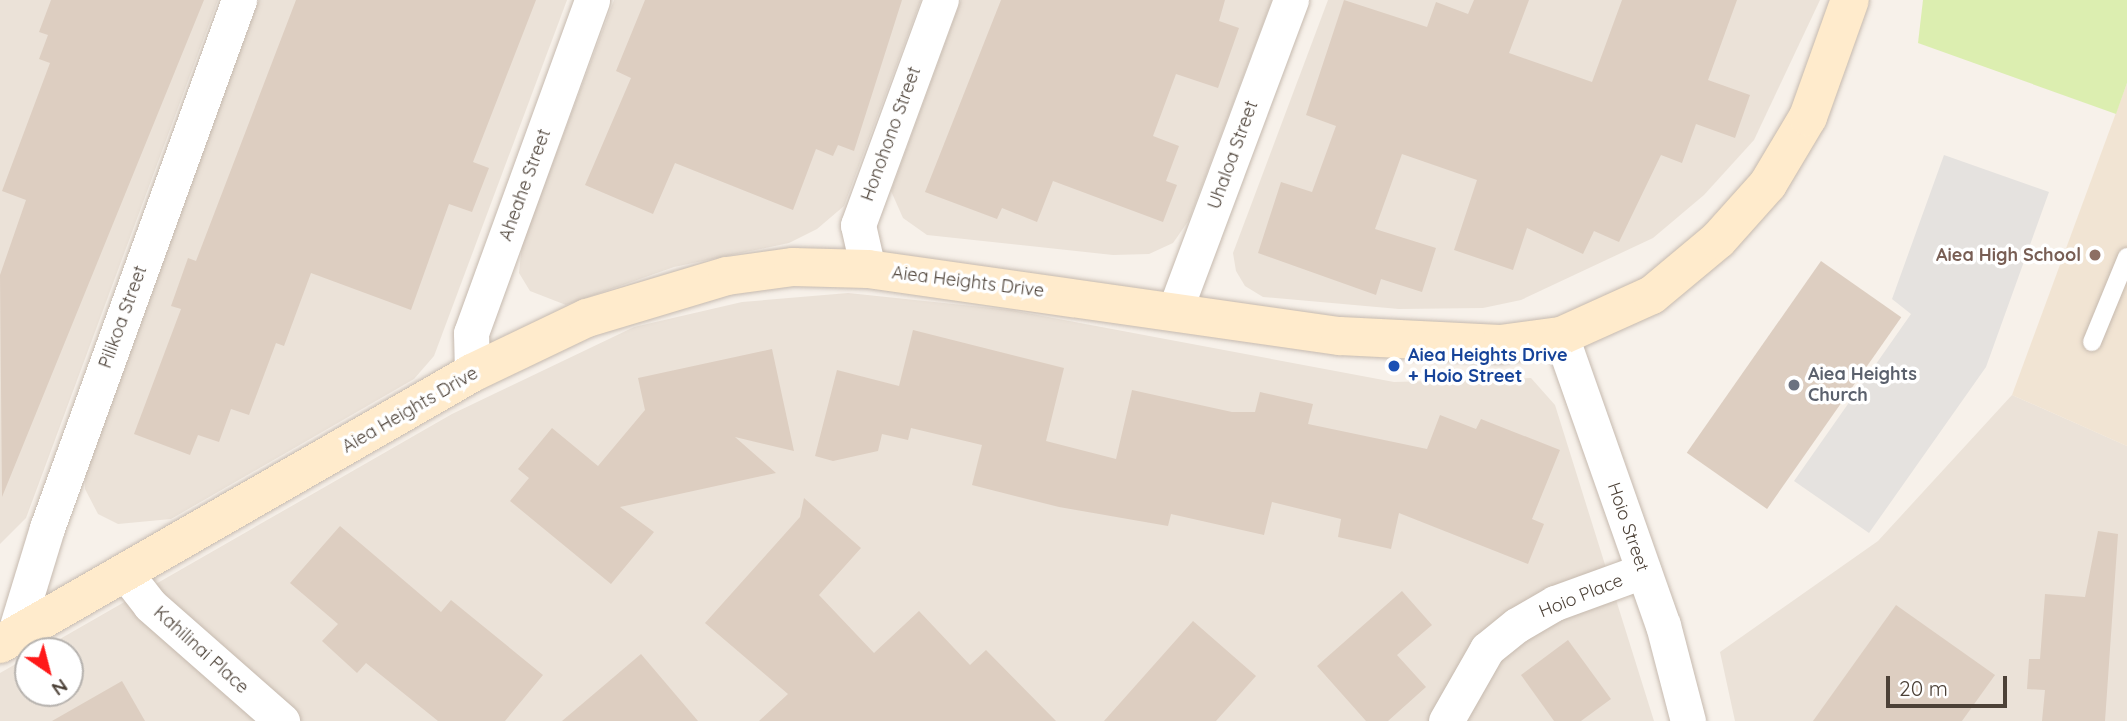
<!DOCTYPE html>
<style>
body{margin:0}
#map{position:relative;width:2127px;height:721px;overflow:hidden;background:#f7f1ea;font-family:Quicksand,sans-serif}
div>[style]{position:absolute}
.residential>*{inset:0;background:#ebe2d8}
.education>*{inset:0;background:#f1e4d3}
.green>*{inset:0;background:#dceeb0}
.parking>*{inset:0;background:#e5e2df}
.building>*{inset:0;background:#ddcec1;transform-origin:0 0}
.roads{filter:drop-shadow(0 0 2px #c6baaf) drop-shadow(0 0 2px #c6baaf)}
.lane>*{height:18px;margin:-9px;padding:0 9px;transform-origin:9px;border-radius:9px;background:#fff}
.street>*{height:35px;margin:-17.5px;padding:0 17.5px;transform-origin:17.5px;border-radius:17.5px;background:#fff}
.secondary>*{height:38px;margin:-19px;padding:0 19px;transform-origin:19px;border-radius:19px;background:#ffebcc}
.dots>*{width:19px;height:19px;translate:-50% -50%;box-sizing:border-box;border:4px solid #fff;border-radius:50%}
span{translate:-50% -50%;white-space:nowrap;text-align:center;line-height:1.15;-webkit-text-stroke:7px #fff;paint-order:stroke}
.street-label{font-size:18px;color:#4c4137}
.education-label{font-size:18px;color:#785e54;font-weight:700}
.right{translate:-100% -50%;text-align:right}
.transit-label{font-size:18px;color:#164399;font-weight:700}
.left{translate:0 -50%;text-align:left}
.worship-label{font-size:18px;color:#5b616d;font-weight:700}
.north{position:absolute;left:14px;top:637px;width:70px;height:70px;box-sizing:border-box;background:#fff;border:2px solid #b7b3af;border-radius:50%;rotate:145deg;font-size:19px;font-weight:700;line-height:28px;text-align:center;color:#4c4137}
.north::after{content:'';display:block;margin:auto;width:24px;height:32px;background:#ff1919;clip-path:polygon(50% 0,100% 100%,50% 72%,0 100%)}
.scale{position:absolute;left:1886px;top:676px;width:121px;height:32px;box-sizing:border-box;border:4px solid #4c4137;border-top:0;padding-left:9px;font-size:21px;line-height:24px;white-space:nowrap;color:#4c4137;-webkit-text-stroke:5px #fff;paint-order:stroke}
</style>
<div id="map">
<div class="residential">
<div style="clip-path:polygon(0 0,218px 0,26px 518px,0 544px)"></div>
<div style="clip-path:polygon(259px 0,567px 0,434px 356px,414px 379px,171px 519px,118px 524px,98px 514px,85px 489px,86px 459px)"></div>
<div style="clip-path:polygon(614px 0,921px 0,844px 206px,817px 229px,789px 243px,674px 267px,566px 305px,530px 291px,519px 273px,522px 245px)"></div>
<div style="clip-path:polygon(961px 0,1272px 0,1189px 220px,1173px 243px,1149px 254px,1113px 255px,927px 235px,903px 218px,891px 191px)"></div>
<div style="clip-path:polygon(1328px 0,1820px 0,1754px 140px,1704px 195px,1653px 238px,1521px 300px,1483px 308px,1399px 309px,1263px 297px,1245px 286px,1236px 271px,1233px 253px)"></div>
<div style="clip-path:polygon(848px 293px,1011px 310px,1394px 382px,1531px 378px,1555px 405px,1654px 721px,0 721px,0 673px,28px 657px,28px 693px,70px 693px,70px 651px,39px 651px,452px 414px,634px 327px,742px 302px)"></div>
<div style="clip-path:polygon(2012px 395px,2127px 446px,2127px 721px,1735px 721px,1720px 652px,1878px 541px)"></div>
</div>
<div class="education">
<div style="clip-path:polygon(2127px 83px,2127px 446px,2012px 395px)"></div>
</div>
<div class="green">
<div style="clip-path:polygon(1923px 0,2127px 0,2127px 83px,2116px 114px,1918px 43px)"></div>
</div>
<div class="parking">
<div style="clip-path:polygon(1944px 155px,2049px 192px,1986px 367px,1869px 533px,1794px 481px,1911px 314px,1892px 299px)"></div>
</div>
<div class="building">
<div style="clip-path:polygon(51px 0,204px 0,2px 497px,0 275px,26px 200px,2px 191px,50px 63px,39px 59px,48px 35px,39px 32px)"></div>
<div style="clip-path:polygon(296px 0,536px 0,473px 162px,489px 168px,472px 212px,449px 204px,411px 310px,311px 273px,284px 346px,276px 343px,249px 415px,231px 409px,219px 442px,198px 435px,190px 455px,134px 434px,181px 309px,171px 306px,188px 258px,196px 261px)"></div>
<div style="clip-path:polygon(645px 0,902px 0,854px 151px,838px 145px,833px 156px,816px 149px,793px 210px,675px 163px,653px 214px,585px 185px,631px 78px,616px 71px)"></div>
<div style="clip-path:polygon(1001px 0,1225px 0,1219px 21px,1239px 28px,1218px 88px,1176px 74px,1153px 136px,1179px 146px,1166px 181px,1177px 185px,1163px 222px,1053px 181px,1037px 222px,1002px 208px,997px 219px,925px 192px)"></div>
<div style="clip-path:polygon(1344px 0,1427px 27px,1436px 2px,1468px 14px,1474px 0,1529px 0,1509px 53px,1592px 82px,1622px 0,1737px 0,1708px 80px,1750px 95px,1735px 138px,1696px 124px,1682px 163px,1661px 155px,1619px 242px,1594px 231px,1583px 254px,1527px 228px,1513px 270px,1454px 250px,1477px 180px,1402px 154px,1375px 229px,1436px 248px,1422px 292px,1381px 279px,1376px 295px,1258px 253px,1281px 182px,1312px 192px,1336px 126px,1306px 115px)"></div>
<div style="left:1821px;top:261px;width:98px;height:234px;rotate:35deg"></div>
<div style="clip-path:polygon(913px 330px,1064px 368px,1046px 441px,1116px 459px,1132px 390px,1232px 412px,1255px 412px,1260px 392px,1313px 404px,1308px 424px,1427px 449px,1440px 415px,1476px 429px,1481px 419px,1560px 450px,1532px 519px,1544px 524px,1528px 564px,1399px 513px,1391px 549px,1338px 537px,1341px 519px,1272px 502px,1264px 535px,1171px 514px,1168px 526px,1059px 507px,972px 485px,982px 445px,911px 428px,908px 440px,882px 434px,878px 451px,833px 461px,815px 456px,837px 370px,899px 386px)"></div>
<div style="clip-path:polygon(772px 349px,794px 451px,735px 437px,776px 473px,620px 507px,654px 532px,611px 584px,510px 501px,529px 478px,518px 469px,552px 428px,598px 466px,645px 410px,638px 378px)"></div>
<div style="clip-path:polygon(804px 498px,861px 548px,819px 595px,874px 653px,919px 611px,970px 665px,986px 650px,1056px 721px,759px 721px,788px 694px,705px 623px,800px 517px)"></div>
<div style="clip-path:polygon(340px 526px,441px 612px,451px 600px,543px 675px,505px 721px,438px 721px,366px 663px,357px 673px,322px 641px,338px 624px,290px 583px)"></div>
<div style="clip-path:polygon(2098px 531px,2118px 534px,2105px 721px,2042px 721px,2045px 690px,2027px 689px,2029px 659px,2040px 659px,2045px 594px,2085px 597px)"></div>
<div style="clip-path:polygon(1402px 591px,1432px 625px,1397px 655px,1426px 687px,1388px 721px,1366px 721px,1317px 666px)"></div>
<div style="clip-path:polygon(1896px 605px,1995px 675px,1962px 721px,1813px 721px)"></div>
<div style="clip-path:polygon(1193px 621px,1256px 676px,1216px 721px,1104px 721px)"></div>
<div style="clip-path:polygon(1568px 640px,1611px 699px,1581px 721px,1554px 721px,1521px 675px)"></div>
<div style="clip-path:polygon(641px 654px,698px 721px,562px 721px)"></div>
<div style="clip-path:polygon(122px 681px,145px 721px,52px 721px)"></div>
</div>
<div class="roads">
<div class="lane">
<div style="left:2092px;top:342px;width:92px;rotate:-67.6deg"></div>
</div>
<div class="street">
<div style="left:868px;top:269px;width:45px;rotate:-102.8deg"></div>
<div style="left:858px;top:225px;width:240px;rotate:-69.8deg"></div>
<div style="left:1175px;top:310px;width:331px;rotate:-69.5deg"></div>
<div style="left:1561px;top:336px;width:306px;rotate:70.6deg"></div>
<div style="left:1663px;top:625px;width:99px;rotate:75.4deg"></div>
<div style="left:472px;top:373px;width:40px;rotate:-91.4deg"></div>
<div style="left:471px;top:333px;width:354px;rotate:-70deg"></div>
<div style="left:126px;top:574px;width:39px;rotate:52deg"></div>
<div style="left:150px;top:605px;width:176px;rotate:41.3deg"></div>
<div style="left:14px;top:636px;width:113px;rotate:-73deg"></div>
<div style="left:47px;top:528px;width:562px;rotate:-70.02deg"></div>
<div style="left:1446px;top:721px;width:83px;rotate:-60.3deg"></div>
<div style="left:1487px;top:649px;width:38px;rotate:-39deg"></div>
<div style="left:1517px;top:625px;width:44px;rotate:-30.1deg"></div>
<div style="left:1555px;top:603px;width:94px;rotate:-20deg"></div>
</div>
<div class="secondary">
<div style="left:0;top:644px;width:544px;rotate:-29.86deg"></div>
<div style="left:472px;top:373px;width:127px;rotate:-25.6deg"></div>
<div style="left:587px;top:318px;width:146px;rotate:-16.7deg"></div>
<div style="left:727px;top:276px;width:67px;rotate:-7.8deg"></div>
<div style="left:793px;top:267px;width:75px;rotate:1.5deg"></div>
<div style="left:868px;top:269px;width:477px;rotate:8.1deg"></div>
<div style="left:1340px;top:336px;width:160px;rotate:2.9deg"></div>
<div style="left:1500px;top:344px;width:62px;rotate:-7.5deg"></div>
<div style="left:1561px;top:336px;width:100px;rotate:-24.3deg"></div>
<div style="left:1652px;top:295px;width:86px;rotate:-39.8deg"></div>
<div style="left:1718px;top:240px;width:75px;rotate:-48.2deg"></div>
<div style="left:1768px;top:184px;width:78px;rotate:-59.2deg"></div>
<div style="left:1808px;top:117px;width:124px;rotate:-70.3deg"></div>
</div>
</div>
<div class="dots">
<div style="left:2095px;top:255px;background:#8d6e63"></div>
<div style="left:1394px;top:366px;background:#1a4fb4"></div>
<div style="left:1794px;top:385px;background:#6b7280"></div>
</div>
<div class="street-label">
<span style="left:891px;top:134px;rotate:-70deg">Honohono Street</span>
<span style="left:1233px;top:155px;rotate:-70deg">Uhaloa Street</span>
<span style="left:525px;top:185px;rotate:-70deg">Aheahe Street</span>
<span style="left:968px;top:282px;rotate:7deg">Aiea Heights Drive</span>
<span style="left:123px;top:317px;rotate:-70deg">Pilikoa Street</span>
<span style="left:410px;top:410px;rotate:-30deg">Aiea Heights Drive</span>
<span style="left:1628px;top:527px;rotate:71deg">Hoio Street</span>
<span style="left:1581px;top:596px;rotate:-22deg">Hoio Place</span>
<span style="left:201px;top:650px;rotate:42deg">Kahilinai Place</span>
</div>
<div class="education-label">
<span class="right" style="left:2081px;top:255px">Aiea High School</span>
</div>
<div class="transit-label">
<span class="left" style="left:1408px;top:366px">Aiea Heights Drive<br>+ Hoio Street</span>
</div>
<div class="worship-label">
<span class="left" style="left:1808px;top:385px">Aiea Heights<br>Church</span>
</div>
<div class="north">N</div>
<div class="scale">20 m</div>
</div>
